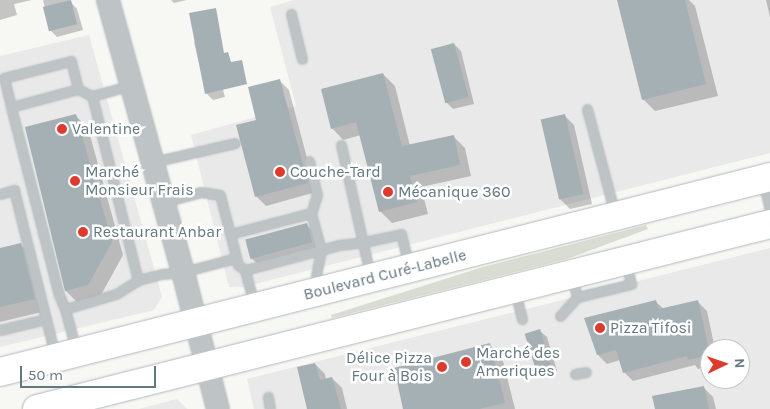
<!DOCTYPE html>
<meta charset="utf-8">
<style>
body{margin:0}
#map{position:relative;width:770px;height:409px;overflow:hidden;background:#f7f7f4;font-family:Karla,sans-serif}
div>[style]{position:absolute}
.built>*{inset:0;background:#e8e9e8}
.green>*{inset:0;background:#d8dcd3}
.shadow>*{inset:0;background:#0003}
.building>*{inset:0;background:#a5b0b4;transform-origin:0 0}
.roads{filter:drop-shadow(0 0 1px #b2b8bb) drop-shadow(0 0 1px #b2b8bb)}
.service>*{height:9px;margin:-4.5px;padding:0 4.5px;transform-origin:4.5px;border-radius:4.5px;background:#bec4c6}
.tertiary>*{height:22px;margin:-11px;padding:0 11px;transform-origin:11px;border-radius:11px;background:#bec4c6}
.primary>*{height:28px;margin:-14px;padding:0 14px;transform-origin:14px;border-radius:14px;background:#fff}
.dots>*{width:14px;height:14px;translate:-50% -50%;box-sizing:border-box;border:2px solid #fff;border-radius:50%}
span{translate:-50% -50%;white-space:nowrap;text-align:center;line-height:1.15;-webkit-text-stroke:5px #fff;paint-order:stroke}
.poi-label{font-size:16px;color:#63777e}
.left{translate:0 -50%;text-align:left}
.right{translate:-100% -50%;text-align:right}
.street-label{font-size:16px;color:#63777e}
.north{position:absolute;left:700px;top:339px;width:50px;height:50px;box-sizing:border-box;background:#fff;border:1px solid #c1c9cb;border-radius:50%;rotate:87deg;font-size:14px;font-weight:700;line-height:20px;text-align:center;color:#63777e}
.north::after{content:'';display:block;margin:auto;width:18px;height:22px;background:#dd3b2e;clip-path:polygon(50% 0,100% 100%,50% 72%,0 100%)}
.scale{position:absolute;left:20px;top:366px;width:136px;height:22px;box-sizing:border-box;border:2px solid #63777e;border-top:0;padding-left:6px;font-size:15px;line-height:18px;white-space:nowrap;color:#63777e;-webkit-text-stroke:4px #fff;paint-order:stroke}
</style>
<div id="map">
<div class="built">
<div style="clip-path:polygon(294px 0,770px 0,770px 153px,243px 287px,229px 287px,191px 135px,296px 106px,270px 7px)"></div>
<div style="clip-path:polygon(89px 35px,162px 297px,154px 310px,0 347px,0 56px)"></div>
<div style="clip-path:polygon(evenodd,770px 248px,770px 409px,254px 409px,247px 379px,770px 248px,710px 349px,740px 349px,740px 379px,710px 379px,710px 349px)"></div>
<div style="clip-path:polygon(177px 399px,187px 409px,139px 409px)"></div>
</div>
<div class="green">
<div style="clip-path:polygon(646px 225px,648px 229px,567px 259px,332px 318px,331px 315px,483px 267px)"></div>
</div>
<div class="shadow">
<div style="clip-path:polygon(0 0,32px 0,14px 4px,17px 15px,0 20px)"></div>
<div style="clip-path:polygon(43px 0,69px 0,77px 9px,83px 30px,57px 37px,50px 30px)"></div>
<div style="clip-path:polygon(171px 0,187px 0,174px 3px)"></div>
<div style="clip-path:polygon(619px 0,689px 0,695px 6px,718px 96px,655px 111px,643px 99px)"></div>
<div style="clip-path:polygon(766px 0,770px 0,770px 17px)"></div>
<div style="clip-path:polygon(205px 40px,211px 46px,225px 97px,213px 100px,206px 93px,194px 42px)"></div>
<div style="clip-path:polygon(454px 44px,461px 51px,474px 104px,453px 109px,446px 102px)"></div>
<div style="clip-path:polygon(383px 74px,395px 86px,410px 146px,453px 136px,465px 148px,471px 176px,421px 187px,428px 214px,392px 223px,380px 211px,361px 135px,343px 140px,332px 128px)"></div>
<div style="clip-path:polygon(280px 81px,289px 90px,316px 192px,266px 206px,256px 196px,257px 121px)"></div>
<div style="clip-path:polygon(564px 115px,574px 125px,592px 204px,570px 209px,560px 199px)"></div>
<div style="clip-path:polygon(76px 116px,88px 128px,123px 255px,100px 297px,78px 303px,66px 291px,27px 128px)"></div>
<div style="clip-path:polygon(307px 225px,314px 232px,318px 248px,258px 264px,251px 258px)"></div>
<div style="clip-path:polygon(20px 244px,33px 257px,46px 311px,0 322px,0 250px)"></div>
<div style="clip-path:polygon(656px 302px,664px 309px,698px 302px,707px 311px,715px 349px,710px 349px,710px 366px,698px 369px,695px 365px,633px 381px,624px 372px,620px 360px,607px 364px,598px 355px)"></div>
<div style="clip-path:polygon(540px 331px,547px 337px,557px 371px,544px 375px,537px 368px)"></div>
<div style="clip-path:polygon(490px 345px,502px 357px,515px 409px,404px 409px)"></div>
<div style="clip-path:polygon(315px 364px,325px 374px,326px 380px,332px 378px,342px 388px,347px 409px,309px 409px)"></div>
<div style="clip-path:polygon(703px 387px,713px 397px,716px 409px,656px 409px)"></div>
</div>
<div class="building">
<div style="left:71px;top:0;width:25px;height:29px;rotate:76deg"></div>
<div style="clip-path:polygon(617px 0,685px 0,706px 84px,642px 100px)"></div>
<div style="clip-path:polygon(216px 8px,224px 53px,228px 52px,231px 62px,242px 60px,247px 84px,205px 94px,189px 13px)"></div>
<div style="left:454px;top:43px;width:56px;height:24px;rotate:75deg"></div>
<div style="clip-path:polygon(383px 73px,402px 146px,454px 135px,460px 165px,410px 176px,417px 202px,379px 212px,356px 122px,331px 129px,321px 89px)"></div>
<div style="clip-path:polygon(280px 79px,308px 183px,255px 197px,236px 125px,256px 120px,248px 87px)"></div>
<div style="clip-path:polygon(76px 114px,112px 242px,88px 285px,65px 291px,25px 127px)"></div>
<div style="left:565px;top:114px;width:82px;height:25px;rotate:77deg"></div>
<div style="left:307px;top:223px;width:20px;height:64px;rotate:75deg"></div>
<div style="clip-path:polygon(21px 243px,35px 299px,0 307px,0 248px)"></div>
<div style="clip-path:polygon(656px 300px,659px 309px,698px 300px,710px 355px,688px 360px,687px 356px,623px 373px,616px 350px,597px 355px,584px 318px)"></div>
<div style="left:540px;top:329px;width:37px;height:16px;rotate:73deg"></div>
<div style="clip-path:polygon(490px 343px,505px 403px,479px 409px,403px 409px,394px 368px)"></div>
<div style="clip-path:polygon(315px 363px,320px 380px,332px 377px,341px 409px,307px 409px,297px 367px)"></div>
<div style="clip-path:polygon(704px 386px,709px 409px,655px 409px,652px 396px)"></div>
</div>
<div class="roads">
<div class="service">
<div style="left:291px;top:14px;width:46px;rotate:76.3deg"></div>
<div style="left:132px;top:85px;width:41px;rotate:164.6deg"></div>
<div style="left:92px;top:96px;width:190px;rotate:76deg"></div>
<div style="left:78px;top:89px;width:29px;rotate:-104deg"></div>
<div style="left:71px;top:61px;width:69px;rotate:165.8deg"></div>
<div style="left:4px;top:78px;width:30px;rotate:76deg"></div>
<div style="left:11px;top:107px;width:69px;rotate:-15deg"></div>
<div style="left:78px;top:89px;width:16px;rotate:27deg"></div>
<div style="left:11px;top:107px;width:194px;rotate:75.7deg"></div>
<div style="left:59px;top:295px;width:15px;rotate:67deg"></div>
<div style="left:587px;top:109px;width:109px;rotate:75.1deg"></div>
<div style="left:341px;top:145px;width:133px;rotate:77.4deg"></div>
<div style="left:309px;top:161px;width:35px;rotate:77deg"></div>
<div style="left:317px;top:195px;width:19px;rotate:108deg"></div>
<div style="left:153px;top:162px;width:84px;rotate:-13deg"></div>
<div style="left:758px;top:184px;width:12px;rotate:48deg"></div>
<div style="left:766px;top:193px;width:17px;rotate:77deg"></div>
<div style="left:0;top:194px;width:15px;rotate:-16deg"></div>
<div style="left:14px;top:190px;width:133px;rotate:76.1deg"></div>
<div style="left:164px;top:202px;width:38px;rotate:-15deg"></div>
<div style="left:201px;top:192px;width:19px;rotate:9deg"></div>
<div style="left:220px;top:195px;width:40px;rotate:75.6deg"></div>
<div style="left:245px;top:270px;width:9px;rotate:-144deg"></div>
<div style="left:238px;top:265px;width:32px;rotate:-104deg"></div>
<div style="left:230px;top:234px;width:84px;rotate:-14.5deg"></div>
<div style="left:311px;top:213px;width:38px;rotate:75deg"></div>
<div style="left:321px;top:250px;width:25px;rotate:101deg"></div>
<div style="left:316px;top:275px;width:14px;rotate:73deg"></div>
<div style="left:572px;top:276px;width:22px;rotate:77deg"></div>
<div style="left:577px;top:297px;width:56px;rotate:-13.5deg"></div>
<div style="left:631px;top:284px;width:22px;rotate:-103deg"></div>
<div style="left:515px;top:291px;width:29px;rotate:76deg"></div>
<div style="left:254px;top:304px;width:35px;rotate:-105deg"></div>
<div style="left:245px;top:270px;width:97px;rotate:-14.9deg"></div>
<div style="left:339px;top:245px;width:25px;rotate:-7deg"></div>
<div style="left:364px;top:242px;width:38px;rotate:-12deg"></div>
<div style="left:401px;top:234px;width:33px;rotate:76deg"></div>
<div style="left:560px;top:316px;width:25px;rotate:-48deg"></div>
<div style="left:0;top:330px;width:47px;rotate:-13.4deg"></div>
<div style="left:46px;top:319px;width:37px;rotate:76deg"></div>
<div style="left:76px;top:350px;width:42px;rotate:-105deg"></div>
<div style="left:65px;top:309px;width:53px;rotate:-16.4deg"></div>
<div style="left:116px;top:294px;width:26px;rotate:-32deg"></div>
<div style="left:138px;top:280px;width:25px;rotate:-14deg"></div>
<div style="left:162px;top:274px;width:21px;rotate:-5deg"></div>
<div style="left:183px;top:272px;width:55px;rotate:-14.8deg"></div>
<div style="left:575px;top:374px;width:11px;rotate:-10deg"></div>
<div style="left:268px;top:397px;width:12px;rotate:81deg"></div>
</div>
<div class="tertiary">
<div style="left:108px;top:0;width:282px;rotate:74.6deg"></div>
<div style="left:183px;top:272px;width:141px;rotate:75.7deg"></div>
</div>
<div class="primary">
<div style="left:0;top:372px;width:794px;rotate:-14.21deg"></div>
<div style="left:37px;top:409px;width:756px;rotate:-14.16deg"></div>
</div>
</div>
<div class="dots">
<div style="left:62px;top:129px;background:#dd3b2e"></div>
<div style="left:280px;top:172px;background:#dd3b2e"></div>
<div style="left:75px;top:181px;background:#dd3b2e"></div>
<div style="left:388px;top:192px;background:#dd3b2e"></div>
<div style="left:83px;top:232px;background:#dd3b2e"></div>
<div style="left:600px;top:328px;background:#dd3b2e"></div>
<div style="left:466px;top:362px;background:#dd3b2e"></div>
<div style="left:442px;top:367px;background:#dd3b2e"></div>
</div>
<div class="poi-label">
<span class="left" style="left:72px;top:129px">Valentine</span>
<span class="left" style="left:85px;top:181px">Marché<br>Monsieur Frais</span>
<span class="left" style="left:290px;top:172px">Couche-Tard</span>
<span class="left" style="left:398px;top:192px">Mécanique 360</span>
<span class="left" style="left:93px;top:232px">Restaurant Anbar</span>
<span class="left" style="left:610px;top:328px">Pizza Tifosi</span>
<span class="left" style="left:476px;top:362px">Marché des<br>Ameriques</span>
<span class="right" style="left:432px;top:367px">Délice Pizza<br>Four à Bois</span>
</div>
<div class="street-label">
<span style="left:385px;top:275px;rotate:-14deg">Boulevard Curé-Labelle</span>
</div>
<div class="north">N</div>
<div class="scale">50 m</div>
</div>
